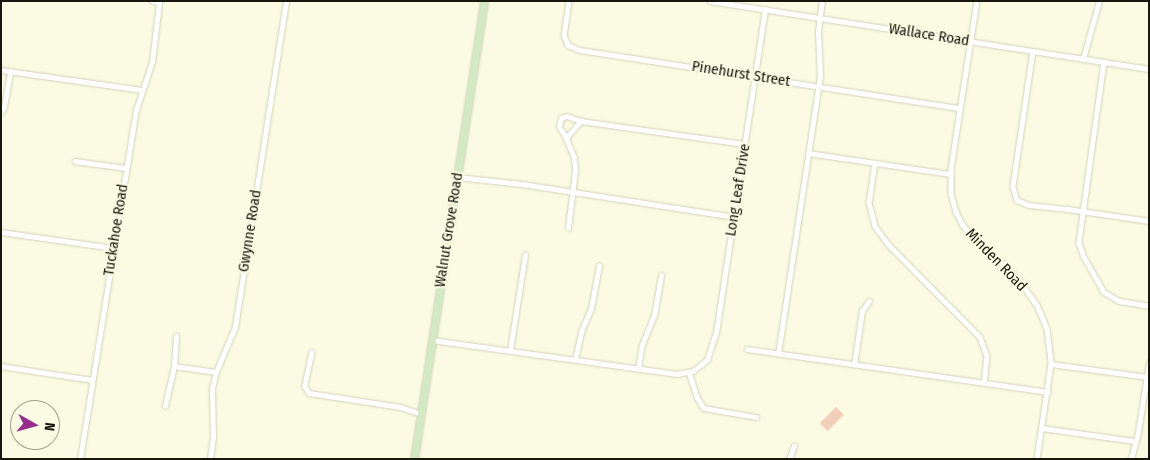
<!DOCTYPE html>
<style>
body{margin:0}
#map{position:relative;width:1150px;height:460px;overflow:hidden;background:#fafbe2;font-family:"Fira Sans Condensed",sans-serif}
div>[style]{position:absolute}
.green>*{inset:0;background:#f3ceb8;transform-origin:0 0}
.roads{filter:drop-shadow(0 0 1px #d2d3bb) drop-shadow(0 0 1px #d2d3bb)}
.street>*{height:4.5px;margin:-2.25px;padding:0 2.25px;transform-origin:2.25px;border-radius:2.25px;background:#fff}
.secondary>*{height:7px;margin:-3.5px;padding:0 3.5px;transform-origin:3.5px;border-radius:3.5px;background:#d2e9c3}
span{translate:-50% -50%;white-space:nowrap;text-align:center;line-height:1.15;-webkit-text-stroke:4.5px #fafbe2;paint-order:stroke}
.street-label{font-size:15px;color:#17170e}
.frame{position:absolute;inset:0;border:2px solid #17170e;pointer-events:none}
.north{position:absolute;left:10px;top:400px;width:50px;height:50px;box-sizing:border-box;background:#fafbe2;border:1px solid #9fa08d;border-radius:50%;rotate:97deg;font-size:14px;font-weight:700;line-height:20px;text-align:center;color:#17170e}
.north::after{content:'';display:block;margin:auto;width:18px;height:22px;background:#972d8f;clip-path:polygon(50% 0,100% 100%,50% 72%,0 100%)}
</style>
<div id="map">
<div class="green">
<div style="left:836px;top:407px;width:11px;height:23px;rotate:45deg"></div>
</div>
<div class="roads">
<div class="street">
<div style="left:569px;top:1px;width:34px;rotate:98deg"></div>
<div style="left:564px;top:35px;width:11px;rotate:68deg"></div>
<div style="left:568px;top:45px;width:13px;rotate:23deg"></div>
<div style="left:580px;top:50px;width:384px;rotate:8.7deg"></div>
<div style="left:710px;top:1px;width:444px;rotate:8.8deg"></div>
<div style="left:977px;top:1px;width:169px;rotate:98.8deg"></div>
<div style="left:951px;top:168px;width:26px;rotate:90deg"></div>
<div style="left:951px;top:194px;width:19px;rotate:74deg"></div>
<div style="left:956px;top:212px;width:15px;rotate:62deg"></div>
<div style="left:963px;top:225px;width:20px;rotate:53deg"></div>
<div style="left:975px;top:241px;width:32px;rotate:39deg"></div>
<div style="left:1000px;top:261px;width:28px;rotate:45deg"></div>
<div style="left:1020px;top:281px;width:29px;rotate:55deg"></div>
<div style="left:1037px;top:305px;width:26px;rotate:67deg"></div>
<div style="left:1047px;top:329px;width:35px;rotate:83deg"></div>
<div style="left:1051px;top:364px;width:96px;rotate:98.4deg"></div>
<div style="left:1033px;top:51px;width:137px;rotate:98.4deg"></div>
<div style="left:1013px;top:187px;width:14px;rotate:73deg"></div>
<div style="left:1017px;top:200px;width:13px;rotate:23deg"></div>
<div style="left:1029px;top:205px;width:39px;rotate:6deg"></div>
<div style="left:1068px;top:209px;width:82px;rotate:8.4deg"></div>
<div style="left:1083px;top:59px;width:60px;rotate:-74.6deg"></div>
<div style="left:1104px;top:62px;width:183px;rotate:97.9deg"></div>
<div style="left:1079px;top:243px;width:15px;rotate:70deg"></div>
<div style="left:1084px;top:257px;width:40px;rotate:60.3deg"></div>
<div style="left:1104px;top:292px;width:17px;rotate:31deg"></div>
<div style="left:1119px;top:301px;width:30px;rotate:9deg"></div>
<div style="left:1px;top:70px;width:142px;rotate:8.1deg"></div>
<div style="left:1px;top:112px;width:6px;rotate:-59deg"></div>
<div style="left:4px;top:107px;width:36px;rotate:-80deg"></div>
<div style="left:566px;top:138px;width:13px;rotate:-122deg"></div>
<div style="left:559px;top:127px;width:9px;rotate:-77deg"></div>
<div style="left:561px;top:118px;width:6px;rotate:-18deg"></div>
<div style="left:567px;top:116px;width:15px;rotate:20deg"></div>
<div style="left:808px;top:153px;width:144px;rotate:8.4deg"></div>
<div style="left:75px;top:161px;width:51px;rotate:7.8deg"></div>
<div style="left:875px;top:163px;width:40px;rotate:98.5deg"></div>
<div style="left:869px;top:203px;width:24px;rotate:75deg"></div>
<div style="left:875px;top:226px;width:22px;rotate:54deg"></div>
<div style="left:888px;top:244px;width:131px;rotate:45.3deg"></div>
<div style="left:980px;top:337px;width:20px;rotate:70deg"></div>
<div style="left:987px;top:356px;width:27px;rotate:96deg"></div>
<div style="left:457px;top:177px;width:65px;rotate:6.1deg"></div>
<div style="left:522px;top:184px;width:215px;rotate:8.8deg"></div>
<div style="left:568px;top:228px;width:58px;rotate:-83.1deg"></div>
<div style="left:575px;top:170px;width:12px;rotate:-95deg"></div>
<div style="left:574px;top:158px;width:22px;rotate:-112deg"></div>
<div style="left:566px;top:138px;width:23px;rotate:-49deg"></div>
<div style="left:581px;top:121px;width:166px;rotate:8deg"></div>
<div style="left:1px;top:232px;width:113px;rotate:8.1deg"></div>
<div style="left:432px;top:340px;width:247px;rotate:7.9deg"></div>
<div style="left:677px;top:374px;width:16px;rotate:-11deg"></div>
<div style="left:693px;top:371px;width:18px;rotate:-38deg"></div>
<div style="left:707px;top:360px;width:28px;rotate:-72deg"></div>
<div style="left:716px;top:333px;width:327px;rotate:-81.4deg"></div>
<div style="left:747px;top:349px;width:304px;rotate:8.1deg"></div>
<div style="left:510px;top:350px;width:96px;rotate:-81deg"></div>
<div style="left:312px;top:352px;width:35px;rotate:102deg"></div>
<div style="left:305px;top:386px;width:8px;rotate:60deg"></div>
<div style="left:309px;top:393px;width:92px;rotate:8.7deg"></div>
<div style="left:400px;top:407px;width:22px;rotate:18deg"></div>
<div style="left:778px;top:354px;width:281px;rotate:-81.4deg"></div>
<div style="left:820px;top:76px;width:44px;rotate:-92.6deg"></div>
<div style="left:818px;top:32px;width:31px;rotate:-83deg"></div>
<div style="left:575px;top:359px;width:28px;rotate:-77deg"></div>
<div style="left:581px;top:332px;width:25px;rotate:-67deg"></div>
<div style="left:591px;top:309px;width:44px;rotate:-79.5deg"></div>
<div style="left:1051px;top:364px;width:97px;rotate:7.7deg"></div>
<div style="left:854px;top:365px;width:55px;rotate:-81.6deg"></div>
<div style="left:862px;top:311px;width:12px;rotate:-55deg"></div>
<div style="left:1px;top:366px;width:92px;rotate:8.7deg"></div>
<div style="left:174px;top:366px;width:42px;rotate:8.1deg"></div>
<div style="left:638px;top:369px;width:24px;rotate:-81deg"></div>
<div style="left:642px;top:345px;width:31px;rotate:-68deg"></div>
<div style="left:654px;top:316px;width:41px;rotate:-80.1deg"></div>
<div style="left:689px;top:372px;width:26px;rotate:72deg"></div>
<div style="left:697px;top:397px;width:13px;rotate:58deg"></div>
<div style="left:704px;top:408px;width:53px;rotate:9.8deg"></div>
<div style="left:165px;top:406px;width:41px;rotate:-77.3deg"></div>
<div style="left:174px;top:366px;width:30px;rotate:-86deg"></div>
<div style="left:1042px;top:428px;width:93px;rotate:8deg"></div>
<div style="left:80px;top:459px;width:353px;rotate:-80.9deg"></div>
<div style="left:136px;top:110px;width:51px;rotate:-71.6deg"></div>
<div style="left:152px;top:62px;width:59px;rotate:-83.2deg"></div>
<div style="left:159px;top:3px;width:7px;rotate:-164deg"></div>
<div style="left:210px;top:459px;width:22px;rotate:-82deg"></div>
<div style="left:213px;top:437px;width:48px;rotate:-91.2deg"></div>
<div style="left:212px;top:389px;width:17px;rotate:-77deg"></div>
<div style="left:216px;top:372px;width:49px;rotate:-67.1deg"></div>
<div style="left:235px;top:327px;width:330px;rotate:-81.1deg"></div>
<div style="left:789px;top:459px;width:14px;rotate:-69deg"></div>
<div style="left:1131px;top:459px;width:28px;rotate:-75deg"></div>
<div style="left:1138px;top:432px;width:70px;rotate:-80.9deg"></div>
</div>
<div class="secondary">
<div style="left:414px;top:459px;width:463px;rotate:-81.3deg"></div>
</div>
</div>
<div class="street-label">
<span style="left:929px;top:35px;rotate:9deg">Wallace Road</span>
<span style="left:741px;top:74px;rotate:9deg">Pinehurst Street</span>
<span style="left:738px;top:190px;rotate:-81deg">Long Leaf Drive</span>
<span style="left:116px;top:230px;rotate:-81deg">Tuckahoe Road</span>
<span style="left:449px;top:230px;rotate:-81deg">Walnut Grove Road</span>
<span style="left:250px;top:231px;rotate:-81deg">Gwynne Road</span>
<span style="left:996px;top:260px;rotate:46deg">Minden Road</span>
</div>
<div class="frame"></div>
<div class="north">N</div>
</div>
